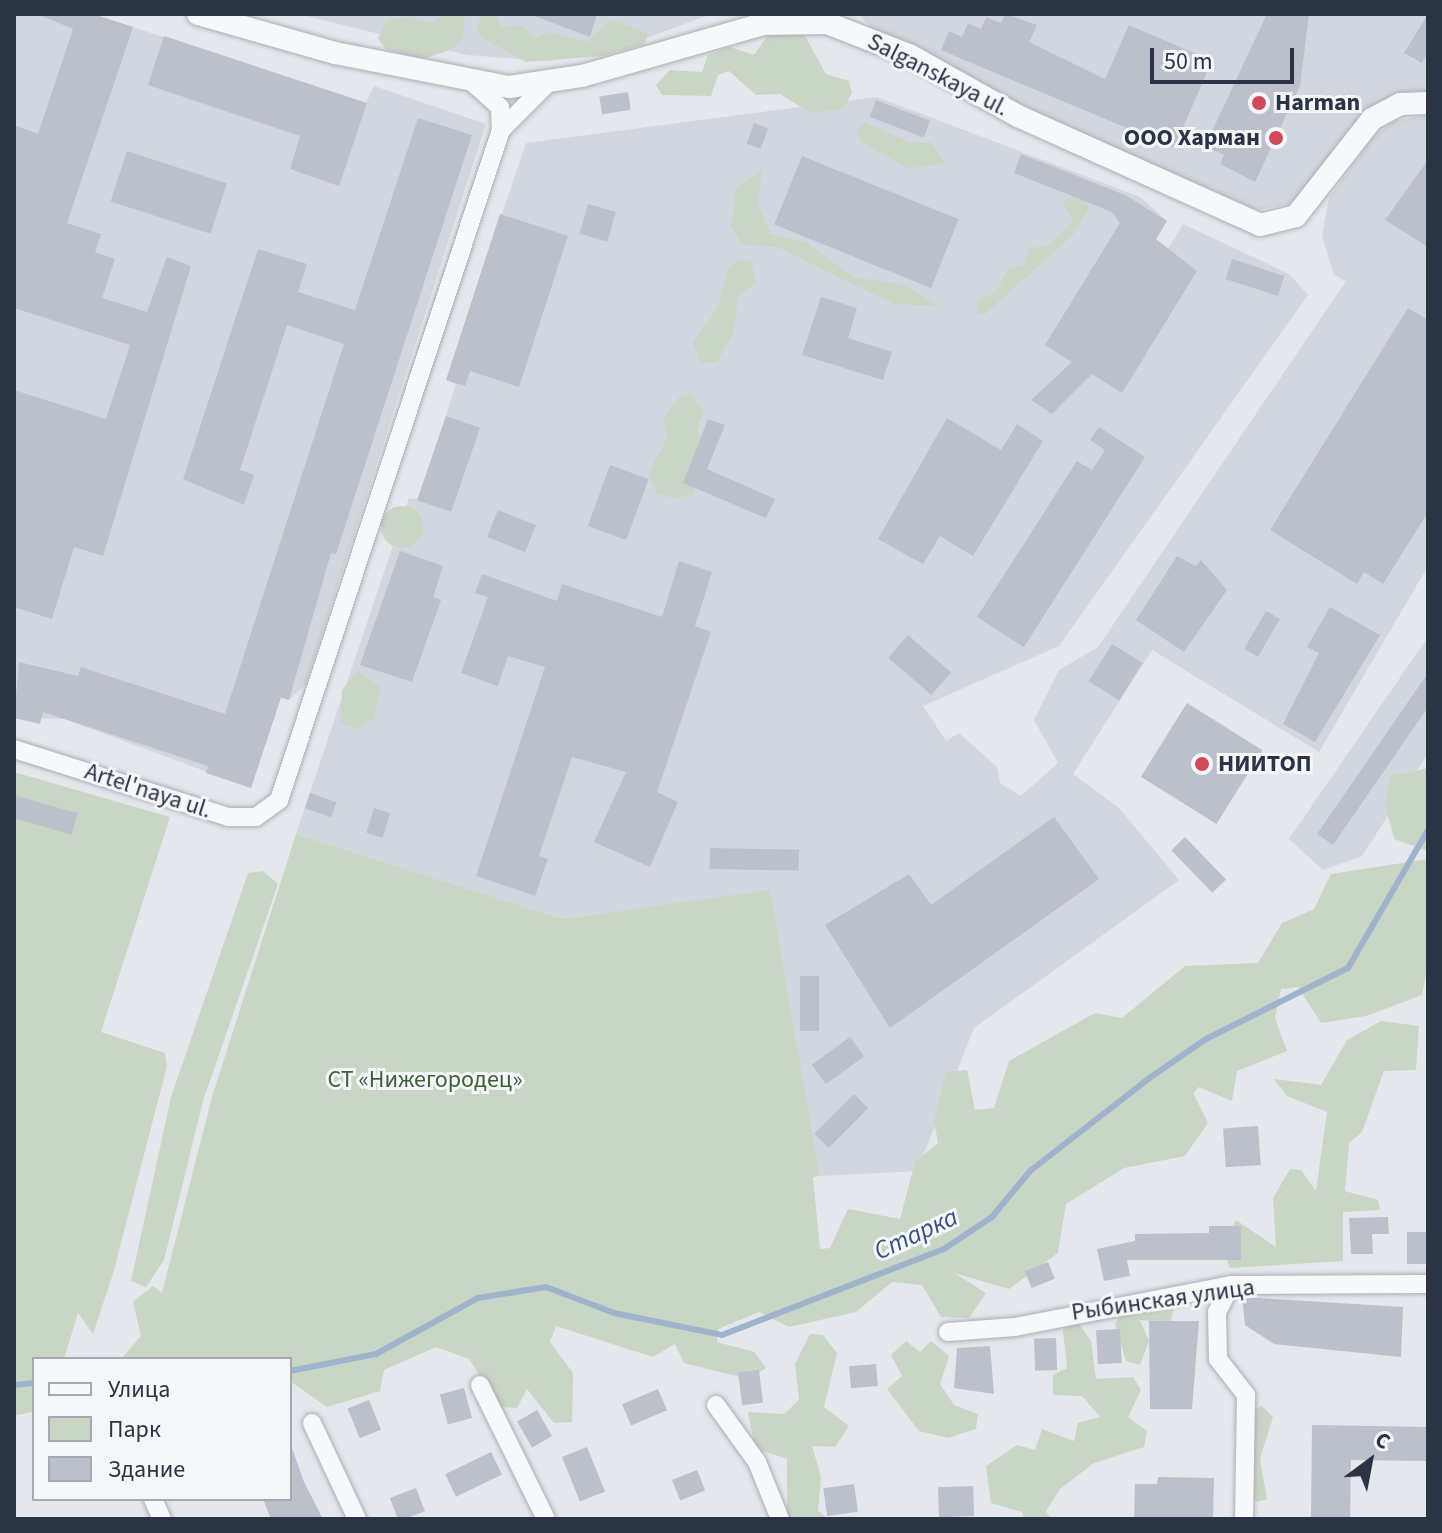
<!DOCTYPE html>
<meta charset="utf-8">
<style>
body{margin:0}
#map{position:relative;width:1442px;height:1533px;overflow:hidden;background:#e4e7ec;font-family:"Source Sans 3",sans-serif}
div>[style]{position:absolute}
.built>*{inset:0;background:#d2d6de}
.green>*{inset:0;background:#c9d6c5}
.round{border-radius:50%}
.stream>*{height:6px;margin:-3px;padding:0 3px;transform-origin:3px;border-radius:3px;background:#9fb4cc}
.building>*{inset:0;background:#bbc0ca;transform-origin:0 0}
.roads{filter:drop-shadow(0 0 2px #a9aeb7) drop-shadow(0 0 2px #a9aeb7)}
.minor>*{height:18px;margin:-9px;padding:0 9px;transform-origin:9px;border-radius:9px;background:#f7f8fa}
.tertiary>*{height:22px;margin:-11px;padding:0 11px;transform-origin:11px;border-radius:11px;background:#f7f8fa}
.dots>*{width:22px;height:22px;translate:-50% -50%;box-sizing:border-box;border:4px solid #f4f6f9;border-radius:50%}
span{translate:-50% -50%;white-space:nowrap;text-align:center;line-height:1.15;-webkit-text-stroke:6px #f4f6f9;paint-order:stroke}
.street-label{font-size:24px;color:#2b3445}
.poi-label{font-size:24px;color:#2b3445;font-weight:700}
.left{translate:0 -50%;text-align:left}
.right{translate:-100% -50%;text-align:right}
.park-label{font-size:24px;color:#3f6138}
.water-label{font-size:26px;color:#34527a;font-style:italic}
.frame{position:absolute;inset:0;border:16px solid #2b3445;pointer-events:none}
.legend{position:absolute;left:32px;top:1357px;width:260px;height:144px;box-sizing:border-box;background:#f4f6f9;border:2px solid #a4a8b1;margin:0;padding:10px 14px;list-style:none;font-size:24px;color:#2b3445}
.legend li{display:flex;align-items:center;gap:16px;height:40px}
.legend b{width:40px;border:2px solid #a4a8b1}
.north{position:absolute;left:1330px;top:1421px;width:80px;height:80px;-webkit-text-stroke:6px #f4f6f9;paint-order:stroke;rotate:32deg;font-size:22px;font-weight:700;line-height:32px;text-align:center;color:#2b3445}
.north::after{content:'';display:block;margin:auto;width:28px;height:36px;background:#2b3445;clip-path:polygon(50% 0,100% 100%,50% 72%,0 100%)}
.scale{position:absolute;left:1150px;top:48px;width:144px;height:36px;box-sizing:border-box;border:4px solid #2b3445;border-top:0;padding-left:10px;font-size:24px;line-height:28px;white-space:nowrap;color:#2b3445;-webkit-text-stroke:6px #f4f6f9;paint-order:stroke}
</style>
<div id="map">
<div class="built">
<div style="clip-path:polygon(14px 14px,93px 14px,366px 103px,374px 86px,486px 124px,306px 684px,289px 700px,281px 698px,251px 788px,64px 719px,14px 718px)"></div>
<div style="clip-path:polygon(297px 14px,711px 14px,644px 39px,549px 61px,467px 55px)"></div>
<div style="clip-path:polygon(858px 14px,1428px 14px,1428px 95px,1365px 112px,1292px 203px,1257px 210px,1032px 112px,873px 29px)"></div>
<div style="clip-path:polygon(877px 97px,1140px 197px,1167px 221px,1154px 243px,1167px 251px,1183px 224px,1289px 274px,1308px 295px,1059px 646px,923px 706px,946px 741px,959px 733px,997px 767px,1000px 783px,1021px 796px,1058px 763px,1034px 720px,1059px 670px,1098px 647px,1346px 281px,1334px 275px,1322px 236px,1329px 198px,1374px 136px,1394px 121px,1428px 115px,1428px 566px,1319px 752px,1152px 650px,1073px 774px,1119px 808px,1179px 880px,974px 1028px,917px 1171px,820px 1176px,770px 891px,563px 919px,296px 834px,409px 498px,418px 500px,446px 416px,456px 384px,446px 380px,526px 143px)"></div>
<div style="clip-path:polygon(1428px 637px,1428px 753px,1362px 856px,1323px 870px,1289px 839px)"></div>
</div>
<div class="green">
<div style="clip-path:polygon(442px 14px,465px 15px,462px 38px,452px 49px,423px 59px,386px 49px,378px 39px,386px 21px,409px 16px,433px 23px)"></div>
<div style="clip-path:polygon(483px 14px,496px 15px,502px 27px,522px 25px,535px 38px,549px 32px,587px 42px,611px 20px,648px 33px,645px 44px,603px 56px,526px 62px,481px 37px,476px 27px)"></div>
<div style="clip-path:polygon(784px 25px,805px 36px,826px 74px,849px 81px,852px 93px,843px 109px,811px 113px,780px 94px,756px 95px,729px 71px,718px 75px,711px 96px,662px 95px,656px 85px,670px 70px,702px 72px,708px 55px,730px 47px,754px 55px,772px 29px)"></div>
<div style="clip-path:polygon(864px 122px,911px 143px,931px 142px,945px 164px,908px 168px,862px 143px,856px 130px)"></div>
<div style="clip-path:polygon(762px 169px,758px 203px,770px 234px,805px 242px,854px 277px,904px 285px,940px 306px,894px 304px,777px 247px,743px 245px,731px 226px,736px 188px)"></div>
<div style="clip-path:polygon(1078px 193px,1089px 208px,1073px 235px,984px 315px,977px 313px,979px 300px,996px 292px,1009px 268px,1024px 265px,1029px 248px,1048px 246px,1074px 221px,1062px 203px)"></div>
<div style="clip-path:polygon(741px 259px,751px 261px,756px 282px,739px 295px,732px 336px,717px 362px,701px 363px,693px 343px,718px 307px,728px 267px)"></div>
<div style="clip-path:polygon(692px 395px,704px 413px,697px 427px,703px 455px,694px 466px,694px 493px,677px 499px,657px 494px,648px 473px,667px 439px,664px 418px,680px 396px)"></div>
<div class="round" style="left:381px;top:506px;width:42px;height:42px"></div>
<div style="clip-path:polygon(358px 671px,381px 688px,374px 718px,358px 729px,341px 723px,342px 690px)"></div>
<div style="clip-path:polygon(1428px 768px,1428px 851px,1394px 839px,1385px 804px,1390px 776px)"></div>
<div style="clip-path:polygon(14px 772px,170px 817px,101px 1032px,165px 1053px,167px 1066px,113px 1274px,93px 1334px,78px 1313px,64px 1359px,34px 1359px,34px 1411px,14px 1416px)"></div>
<div style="clip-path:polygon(296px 834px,563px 919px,770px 890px,820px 1176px,813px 1177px,820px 1249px,830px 1248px,848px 1209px,900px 1219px,915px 1162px,938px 1143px,934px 1121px,946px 1072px,967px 1070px,975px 1110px,994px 1108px,1009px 1061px,1095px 1013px,1122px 1018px,1185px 966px,1258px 963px,1282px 923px,1314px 909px,1331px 874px,1428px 859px,1428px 964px,1422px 995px,1366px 1016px,1321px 1023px,1298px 987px,1281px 989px,1275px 1018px,1287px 1051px,1237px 1071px,1232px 1101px,1199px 1087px,1193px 1093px,1208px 1123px,1185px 1156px,1124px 1168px,1066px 1204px,1058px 1253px,1009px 1289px,954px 1273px,986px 1293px,969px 1318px,941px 1317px,922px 1285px,892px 1282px,856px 1312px,789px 1327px,759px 1312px,718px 1329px,717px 1342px,754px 1352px,766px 1368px,748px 1379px,684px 1363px,675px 1344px,653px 1357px,556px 1326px,550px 1342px,573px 1373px,572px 1422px,554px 1423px,527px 1389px,517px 1408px,500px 1407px,469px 1359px,436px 1347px,384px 1370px,380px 1391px,327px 1407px,290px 1381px,290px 1359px,121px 1359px,141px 1336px,133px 1302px,153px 1286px,162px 1293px,212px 1097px)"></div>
<div style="clip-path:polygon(263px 871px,278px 884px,203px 1101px,164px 1260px,146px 1287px,131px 1281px,171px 1097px,248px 873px)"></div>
<div style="clip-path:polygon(1381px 1021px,1419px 1026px,1416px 1070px,1384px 1071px,1362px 1132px,1349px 1143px,1345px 1191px,1378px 1200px,1380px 1210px,1343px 1212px,1343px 1261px,1230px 1268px,1221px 1246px,1236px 1220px,1276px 1247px,1273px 1198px,1290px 1169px,1301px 1170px,1316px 1191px,1327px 1112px,1287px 1096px,1274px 1079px,1321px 1085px,1347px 1040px)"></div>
<div style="clip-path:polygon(1175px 1301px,1171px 1322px,1140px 1320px,1149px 1341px,1140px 1365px,1126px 1361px,1115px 1324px,1125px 1308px)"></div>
<div style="clip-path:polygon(1077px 1321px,1091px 1341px,1096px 1379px,1133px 1377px,1141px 1390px,1128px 1417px,1147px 1431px,1144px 1447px,1094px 1463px,1060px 1489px,1046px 1511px,1051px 1519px,1024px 1519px,1022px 1512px,991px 1503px,986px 1466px,1017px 1445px,1035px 1450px,1042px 1429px,1074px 1441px,1078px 1423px,1100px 1417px,1082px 1396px,1053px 1395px,1053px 1375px,1067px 1368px,1063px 1330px)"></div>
<div style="clip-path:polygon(810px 1334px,823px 1335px,837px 1353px,824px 1407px,849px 1426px,835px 1447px,812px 1446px,821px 1477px,818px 1511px,828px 1519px,787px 1519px,787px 1459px,755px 1448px,748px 1412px,784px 1414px,799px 1400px,795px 1364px)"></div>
<div style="clip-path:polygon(906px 1341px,920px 1352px,931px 1341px,949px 1356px,940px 1384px,954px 1405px,978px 1414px,976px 1429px,948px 1438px,919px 1431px,887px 1389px,902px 1376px,891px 1355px)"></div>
<div style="clip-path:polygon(1262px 1406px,1273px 1417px,1260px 1459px,1267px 1499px,1257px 1502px,1247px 1496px,1255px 1457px,1248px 1440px,1250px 1412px)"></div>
</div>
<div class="stream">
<div style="left:290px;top:1371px;width:88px;rotate:-11.2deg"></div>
<div style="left:376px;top:1354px;width:116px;rotate:-28.8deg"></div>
<div style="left:478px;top:1298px;width:69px;rotate:-9.2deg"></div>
<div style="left:546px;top:1287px;width:73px;rotate:20.9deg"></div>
<div style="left:614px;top:1313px;width:110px;rotate:11.5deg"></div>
<div style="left:722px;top:1335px;width:238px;rotate:-21.2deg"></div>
<div style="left:944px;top:1249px;width:58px;rotate:-33.7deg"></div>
<div style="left:992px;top:1217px;width:60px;rotate:-50.4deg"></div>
<div style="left:1030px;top:1171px;width:150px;rotate:-37.9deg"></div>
<div style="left:1148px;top:1079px;width:70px;rotate:-34.6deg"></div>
<div style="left:1206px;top:1039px;width:159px;rotate:-26.6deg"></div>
<div style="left:1348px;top:968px;width:160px;rotate:-59.9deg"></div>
<div style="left:14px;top:1385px;width:20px;rotate:-6deg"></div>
</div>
<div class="building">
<div style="clip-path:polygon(37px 14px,93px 14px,133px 27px,67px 223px,101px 234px,95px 252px,115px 259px,102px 298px,147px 312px,167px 257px,191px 266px,103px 556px,74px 547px,52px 619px,14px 607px,14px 390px,106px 419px,130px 345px,14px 308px,14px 125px,38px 134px,73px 29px)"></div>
<div style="clip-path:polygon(529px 14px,597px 14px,590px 37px)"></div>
<div style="clip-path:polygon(1005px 14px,1037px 25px,1029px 42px,1105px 79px,1129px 25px,1212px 61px,1174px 148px,941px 50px,949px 31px,962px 37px,968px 23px,981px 29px,986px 17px,1001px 23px)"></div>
<div style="clip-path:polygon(1267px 14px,1309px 14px,1300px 86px,1255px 182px,1220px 164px,1224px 155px,1205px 146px)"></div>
<div style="clip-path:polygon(1428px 14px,1428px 51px,1422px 63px,1404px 53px)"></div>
<div style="clip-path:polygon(164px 36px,367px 103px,339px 186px,290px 169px,300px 136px,148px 85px)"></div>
<div style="left:628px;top:92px;width:18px;height:29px;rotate:81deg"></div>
<div style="left:876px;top:100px;width:58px;height:18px;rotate:21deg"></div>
<div style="clip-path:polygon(418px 118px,472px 135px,336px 554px,331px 553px,289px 700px,281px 697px,251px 788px,206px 773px,208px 766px,43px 712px,40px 724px,14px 718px,19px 662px,78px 676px,81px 667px,225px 714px,344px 344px,287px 325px,240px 470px,254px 475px,244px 505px,183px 479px,258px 249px,307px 264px,298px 292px,355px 310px)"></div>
<div style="left:754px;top:123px;width:15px;height:22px;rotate:20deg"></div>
<div style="left:127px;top:151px;width:105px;height:53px;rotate:18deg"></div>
<div style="clip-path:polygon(1021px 154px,1125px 195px,1167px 221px,1156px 239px,1197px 271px,1122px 393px,1092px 374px,1052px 414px,1031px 400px,1072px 362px,1045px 345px,1120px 223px,1112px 212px,1014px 173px)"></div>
<div style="left:802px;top:156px;width:169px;height:74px;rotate:22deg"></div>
<div style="clip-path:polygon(1428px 160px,1428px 247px,1385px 220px)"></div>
<div style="left:588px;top:204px;width:29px;height:31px;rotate:16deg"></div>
<div style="clip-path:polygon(500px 214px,568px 236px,519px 387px,470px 371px,465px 386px,446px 380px)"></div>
<div style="left:1232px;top:259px;width:55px;height:21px;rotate:18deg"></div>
<div style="clip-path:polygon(821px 297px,857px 308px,848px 338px,892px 352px,883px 380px,802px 355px)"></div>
<div style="clip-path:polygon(1408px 308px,1428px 320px,1428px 512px,1383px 584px,1364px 572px,1357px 584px,1270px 530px)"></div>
<div style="left:446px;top:416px;width:36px;height:89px;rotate:19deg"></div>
<div style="clip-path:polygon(947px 418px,1001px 450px,1017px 424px,1043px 441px,973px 556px,940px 536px,923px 564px,878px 539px)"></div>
<div style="clip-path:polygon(708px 419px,725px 425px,707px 469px,775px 499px,766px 518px,683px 483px)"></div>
<div style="clip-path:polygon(1099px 427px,1145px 457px,1024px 647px,977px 617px,1077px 461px,1092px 470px,1105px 450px,1090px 440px)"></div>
<div style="left:610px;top:465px;width:41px;height:65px;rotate:20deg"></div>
<div style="left:498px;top:510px;width:41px;height:29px;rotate:22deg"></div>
<div style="clip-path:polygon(400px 551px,443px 566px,433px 597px,441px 600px,412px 682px,360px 665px)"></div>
<div style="clip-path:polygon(1177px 556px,1196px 566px,1201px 560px,1227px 590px,1184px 652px,1136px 620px)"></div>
<div style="clip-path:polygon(679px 561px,712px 572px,695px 626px,711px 632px,657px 792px,678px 802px,650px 867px,594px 842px,626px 772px,572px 757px,539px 856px,548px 859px,535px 896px,476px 876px,545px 667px,508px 656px,498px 686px,461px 673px,488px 597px,475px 593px,482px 574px,557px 601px,562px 584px,662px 617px)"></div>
<div style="clip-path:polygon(1330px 607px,1380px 635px,1315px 742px,1283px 724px,1319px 653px,1307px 647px)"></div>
<div style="left:1266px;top:611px;width:16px;height:44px;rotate:30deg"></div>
<div style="left:908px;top:635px;width:57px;height:30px;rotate:41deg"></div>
<div style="left:1112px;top:644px;width:36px;height:44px;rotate:32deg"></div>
<div style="clip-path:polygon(1428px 673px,1428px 707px,1333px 845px,1317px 834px)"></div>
<div style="left:1187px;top:703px;width:89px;height:87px;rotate:32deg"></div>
<div style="left:310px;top:793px;width:28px;height:16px;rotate:19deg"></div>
<div style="left:17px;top:796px;width:63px;height:22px;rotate:16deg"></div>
<div style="left:374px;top:808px;width:17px;height:26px;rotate:17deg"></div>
<div style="clip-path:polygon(1054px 817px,1099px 879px,890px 1028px,825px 925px,909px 874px,931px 905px)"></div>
<div style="left:1185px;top:837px;width:59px;height:19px;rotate:46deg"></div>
<div style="left:710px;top:848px;width:89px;height:21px;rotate:1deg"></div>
<div style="left:800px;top:976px;width:19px;height:55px"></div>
<div style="left:850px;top:1037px;width:24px;height:47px;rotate:54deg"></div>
<div style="left:854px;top:1094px;width:20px;height:56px;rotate:45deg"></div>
<div style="left:1258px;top:1126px;width:39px;height:35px;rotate:86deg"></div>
<div style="clip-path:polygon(1388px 1217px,1389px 1234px,1372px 1234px,1373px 1254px,1351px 1254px,1349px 1218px)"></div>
<div style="clip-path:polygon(1209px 1226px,1241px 1226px,1241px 1260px,1127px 1260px,1130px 1276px,1104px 1281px,1097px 1249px,1135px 1241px,1135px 1234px,1209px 1233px)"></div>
<div style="left:1407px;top:1232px;width:21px;height:32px"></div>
<div style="left:1048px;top:1262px;width:18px;height:25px;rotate:68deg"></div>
<div style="clip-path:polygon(1242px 1297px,1403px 1307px,1401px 1357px,1274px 1344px,1245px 1325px)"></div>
<div style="clip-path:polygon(1149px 1321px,1199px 1321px,1192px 1409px,1150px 1409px)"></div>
<div style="left:1120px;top:1329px;width:34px;height:24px;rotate:87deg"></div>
<div style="left:1056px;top:1338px;width:32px;height:22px;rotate:88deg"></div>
<div style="clip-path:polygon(990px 1346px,994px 1394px,954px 1388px,957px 1348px)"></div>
<div style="left:876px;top:1364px;width:22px;height:27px;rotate:85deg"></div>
<div style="left:759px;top:1370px;width:33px;height:21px;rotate:83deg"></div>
<div style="left:464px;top:1388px;width:31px;height:25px;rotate:75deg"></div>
<div style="left:658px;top:1389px;width:23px;height:39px;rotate:67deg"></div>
<div style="left:369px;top:1400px;width:32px;height:23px;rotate:68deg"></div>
<div style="left:537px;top:1410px;width:30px;height:23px;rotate:60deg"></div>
<div style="clip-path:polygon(1312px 1425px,1428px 1427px,1428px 1461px,1351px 1460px,1350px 1519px,1311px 1519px)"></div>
<div style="left:587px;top:1447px;width:48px;height:27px;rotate:68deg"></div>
<div style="clip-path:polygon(292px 1448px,304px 1482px,323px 1519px,271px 1519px,263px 1499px,290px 1499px)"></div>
<div style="left:491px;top:1452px;width:25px;height:51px;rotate:64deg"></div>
<div style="left:697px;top:1470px;width:22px;height:27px;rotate:68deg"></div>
<div style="clip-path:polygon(1158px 1477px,1214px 1478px,1213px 1519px,1134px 1519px,1135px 1484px,1157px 1484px)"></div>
<div style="left:854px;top:1484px;width:28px;height:31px;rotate:82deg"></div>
<div style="left:973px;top:1486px;width:30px;height:35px;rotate:88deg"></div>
<div style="left:416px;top:1488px;width:25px;height:28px;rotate:69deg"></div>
</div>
<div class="roads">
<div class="minor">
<div style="left:472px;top:82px;width:38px;rotate:42deg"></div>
<div style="left:500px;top:107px;width:23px;rotate:88deg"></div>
<div style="left:14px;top:749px;width:225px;rotate:17.6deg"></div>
<div style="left:228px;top:817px;width:28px"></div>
<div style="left:256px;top:817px;width:29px;rotate:-36deg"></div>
<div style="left:279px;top:800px;width:706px;rotate:-71.67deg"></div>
<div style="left:501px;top:130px;width:66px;rotate:-45deg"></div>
<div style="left:1231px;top:1285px;width:30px;rotate:117deg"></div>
<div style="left:1217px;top:1312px;width:47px;rotate:88.8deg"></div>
<div style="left:1218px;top:1359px;width:46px;rotate:52.1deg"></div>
<div style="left:1246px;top:1395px;width:124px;rotate:90.9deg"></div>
<div style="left:948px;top:1332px;width:67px;rotate:-4.3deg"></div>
<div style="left:1015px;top:1327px;width:220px;rotate:-11deg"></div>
<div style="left:1231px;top:1285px;width:197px;rotate:-0.3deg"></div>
<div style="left:480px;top:1385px;width:149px;rotate:63.8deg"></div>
<div style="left:716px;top:1405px;width:70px;rotate:54.3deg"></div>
<div style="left:757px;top:1462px;width:61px;rotate:68deg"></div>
<div style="left:312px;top:1423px;width:106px;rotate:64.9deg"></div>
<div style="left:153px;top:1499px;width:22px;rotate:66deg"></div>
</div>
<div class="tertiary">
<div style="left:198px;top:14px;width:142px;rotate:15.9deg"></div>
<div style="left:335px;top:53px;width:177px;rotate:11.1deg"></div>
<div style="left:509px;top:87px;width:74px;rotate:-8.6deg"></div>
<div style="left:582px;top:76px;width:188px;rotate:-16deg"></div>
<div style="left:763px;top:24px;width:64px;rotate:-0.9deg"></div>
<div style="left:827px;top:23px;width:90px;rotate:21.4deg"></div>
<div style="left:911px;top:56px;width:123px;rotate:29.3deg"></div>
<div style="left:1018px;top:116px;width:265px;rotate:24.2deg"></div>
<div style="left:1260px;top:225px;width:37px;rotate:-14deg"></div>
<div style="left:1296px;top:216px;width:123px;rotate:-51.9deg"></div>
<div style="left:1372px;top:119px;width:32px;rotate:-28deg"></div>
<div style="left:1400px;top:104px;width:28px;rotate:-2deg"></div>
</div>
</div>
<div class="dots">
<div style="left:1259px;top:103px;background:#d1495b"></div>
<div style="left:1276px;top:138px;background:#d1495b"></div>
<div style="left:1202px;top:764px;background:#d1495b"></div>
</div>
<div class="street-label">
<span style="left:938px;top:75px;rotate:27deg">Salganskaya ul.</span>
<span style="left:148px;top:791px;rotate:18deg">Artel'naya ul.</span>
<span style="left:1163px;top:1300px;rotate:-8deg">Рыбинская улица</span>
</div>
<div class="poi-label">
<span class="left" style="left:1275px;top:103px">Harman</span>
<span class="right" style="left:1260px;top:138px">ООО Харман</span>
<span class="left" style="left:1218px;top:764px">НИИТОП</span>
</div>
<div class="park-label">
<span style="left:425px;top:1080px">СТ «Нижегородец»</span>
</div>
<div class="water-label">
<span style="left:916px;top:1234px;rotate:-25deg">Старка</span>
</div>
<div class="frame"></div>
<ul class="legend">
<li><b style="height:10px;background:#f7f8fa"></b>Улица</li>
<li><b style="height:22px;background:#c9d6c5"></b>Парк</li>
<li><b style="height:22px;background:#bbc0ca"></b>Здание</li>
</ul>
<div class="north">С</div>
<div class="scale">50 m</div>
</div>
